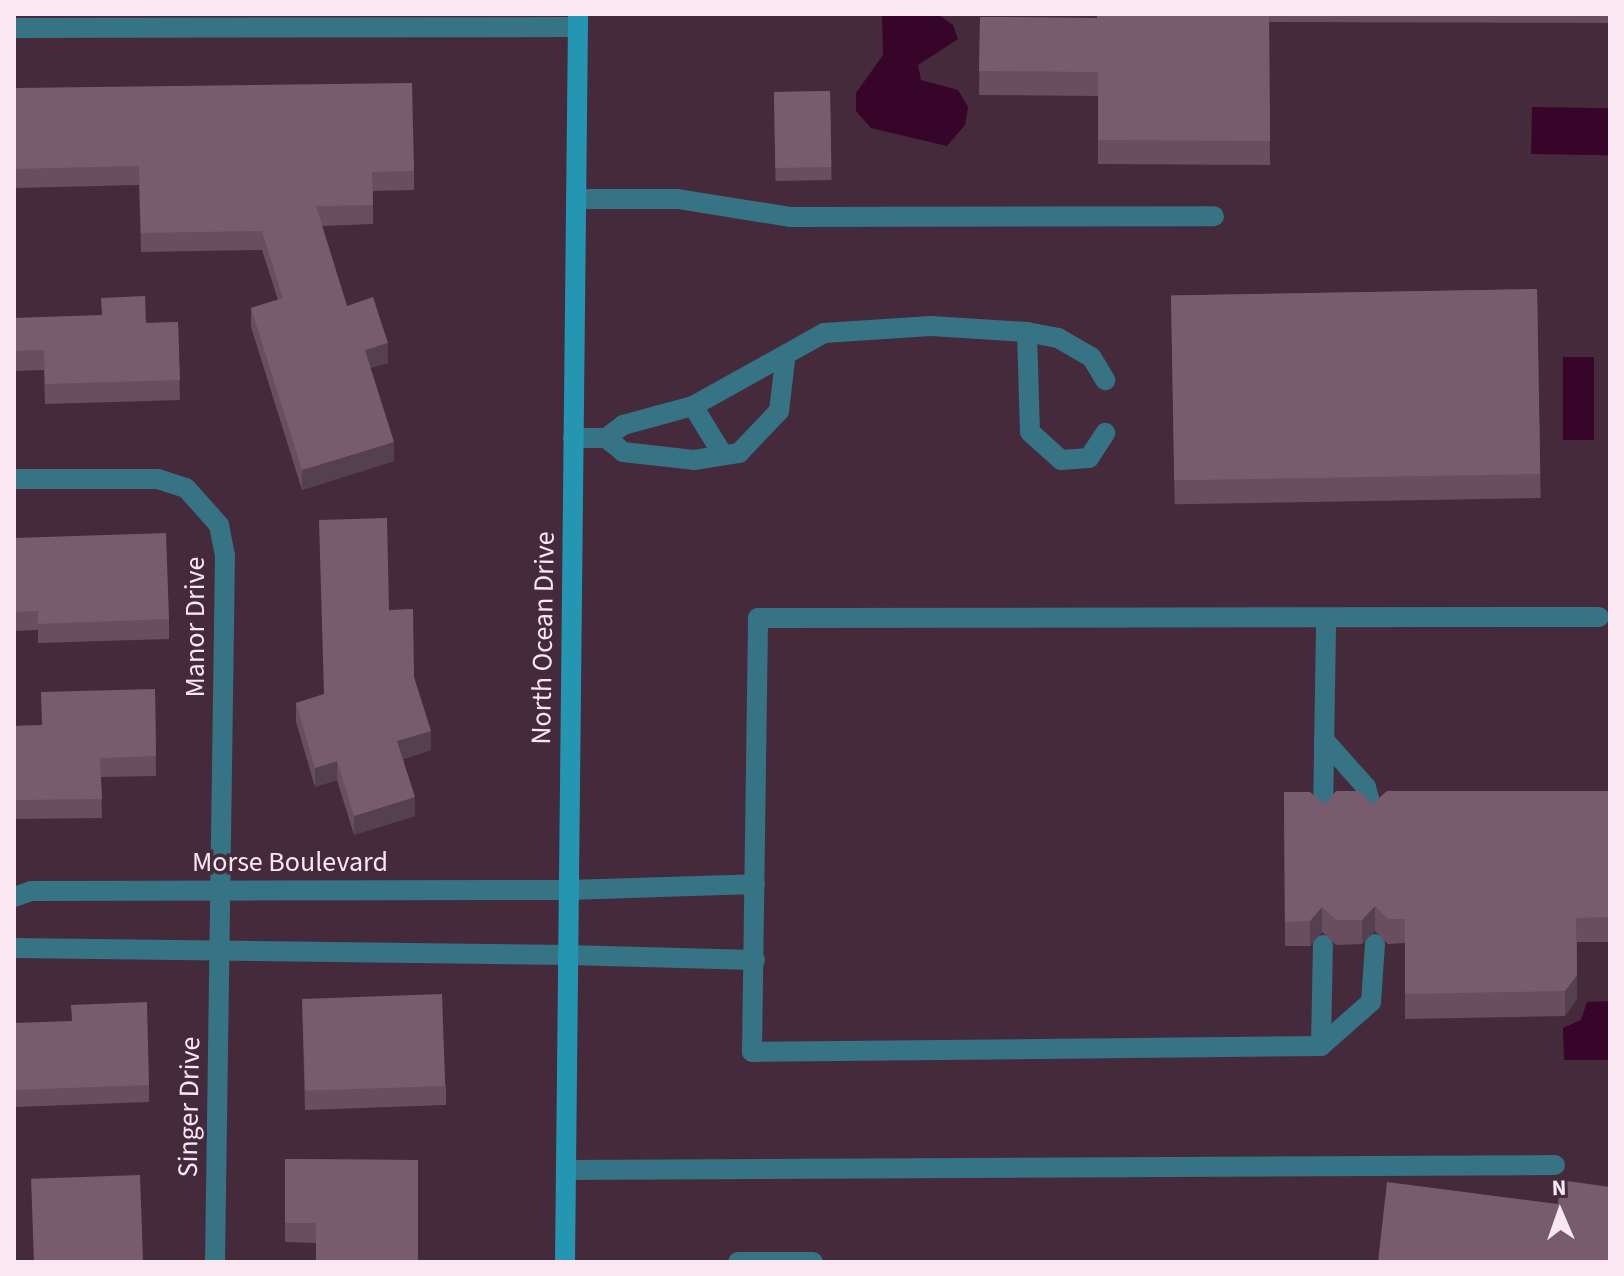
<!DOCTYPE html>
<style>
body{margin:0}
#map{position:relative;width:1624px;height:1276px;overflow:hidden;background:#442a3b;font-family:"Source Sans 3",sans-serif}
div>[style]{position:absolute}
.water>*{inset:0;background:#37042a;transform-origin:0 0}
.service>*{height:20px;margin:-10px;padding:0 10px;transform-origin:10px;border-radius:10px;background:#367384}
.minor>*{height:20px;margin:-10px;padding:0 10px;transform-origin:10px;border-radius:10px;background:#367384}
.secondary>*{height:20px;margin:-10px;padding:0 10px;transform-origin:10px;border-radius:10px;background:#2596b2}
.wall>*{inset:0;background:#684e5f;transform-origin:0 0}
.shaded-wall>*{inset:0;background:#55404d}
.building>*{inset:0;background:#795b6e;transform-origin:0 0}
span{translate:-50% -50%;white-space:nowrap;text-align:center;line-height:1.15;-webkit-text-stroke:7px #442a3b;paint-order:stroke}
.street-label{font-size:28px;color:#f9e8f2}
.frame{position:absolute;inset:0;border:16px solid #f9e8f2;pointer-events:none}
.north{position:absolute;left:1520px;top:1172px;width:80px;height:80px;-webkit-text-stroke:6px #442a3b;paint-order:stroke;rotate:358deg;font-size:22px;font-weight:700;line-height:32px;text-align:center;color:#f9e8f2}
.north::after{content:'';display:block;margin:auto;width:28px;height:36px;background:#f9e8f2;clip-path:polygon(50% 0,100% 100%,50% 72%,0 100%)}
</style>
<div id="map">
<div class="water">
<div style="clip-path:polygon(882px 14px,937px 14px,953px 25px,958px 39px,918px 65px,921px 80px,958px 90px,968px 107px,965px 125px,947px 146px,871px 128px,856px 111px,856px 93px,883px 55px)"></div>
<div style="left:1532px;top:107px;width:78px;height:47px;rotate:1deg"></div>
<div style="left:1563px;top:357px;width:31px;height:83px"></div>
<div style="clip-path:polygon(1610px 1001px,1610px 1060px,1564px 1060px,1563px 1028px,1581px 1020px,1587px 1002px)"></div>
</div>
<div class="service">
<div style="left:576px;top:199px;width:102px"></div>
<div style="left:678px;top:199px;width:113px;rotate:9.1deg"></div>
<div style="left:790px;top:217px;width:424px;rotate:-0.1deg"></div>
<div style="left:1027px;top:332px;width:100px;rotate:88.3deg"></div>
<div style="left:1030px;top:432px;width:42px;rotate:42.1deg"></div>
<div style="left:1061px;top:460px;width:28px;rotate:-4deg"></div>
<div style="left:1089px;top:458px;width:30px;rotate:-57deg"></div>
<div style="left:693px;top:406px;width:57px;rotate:58.5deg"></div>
<div style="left:573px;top:438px;width:33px"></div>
<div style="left:606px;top:438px;width:21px;rotate:-37deg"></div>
<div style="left:623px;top:425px;width:73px;rotate:-15.2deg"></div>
<div style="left:693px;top:406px;width:150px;rotate:-29.1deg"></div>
<div style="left:824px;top:333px;width:107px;rotate:-3.7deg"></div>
<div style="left:931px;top:326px;width:96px;rotate:3.6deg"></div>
<div style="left:1027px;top:332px;width:32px;rotate:11deg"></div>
<div style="left:1058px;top:338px;width:39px;rotate:30deg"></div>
<div style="left:1092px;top:358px;width:26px;rotate:59deg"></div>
<div style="left:606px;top:438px;width:22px;rotate:39deg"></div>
<div style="left:623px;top:452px;width:71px;rotate:6.4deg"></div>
<div style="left:694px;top:460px;width:46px;rotate:-8.8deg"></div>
<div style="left:739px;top:453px;width:58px;rotate:-46.4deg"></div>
<div style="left:779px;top:411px;width:50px;rotate:-83.2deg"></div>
<div style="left:1324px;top:740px;width:63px;rotate:48.2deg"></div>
<div style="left:1366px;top:787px;width:30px;rotate:75deg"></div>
<div style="left:1323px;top:816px;width:197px;rotate:-89.1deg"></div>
<div style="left:568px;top:890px;width:187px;rotate:-1.8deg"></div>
<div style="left:1375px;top:944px;width:58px;rotate:93.9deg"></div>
<div style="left:1371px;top:1002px;width:67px;rotate:138.7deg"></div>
<div style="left:1321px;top:1046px;width:569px;rotate:179.4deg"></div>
<div style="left:752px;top:1052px;width:434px;rotate:-89.2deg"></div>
<div style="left:758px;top:618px;width:841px;rotate:-0.07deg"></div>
<div style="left:568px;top:955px;width:187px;rotate:1.5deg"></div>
<div style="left:1321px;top:1046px;width:101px;rotate:-88.9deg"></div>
<div style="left:566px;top:1170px;width:989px;rotate:-0.29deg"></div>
<div style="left:738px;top:1262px;width:75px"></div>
</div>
<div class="minor">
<div style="left:14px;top:28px;width:564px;rotate:-0.1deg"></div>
<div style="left:14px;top:479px;width:144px"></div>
<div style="left:158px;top:479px;width:29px;rotate:18deg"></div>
<div style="left:186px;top:488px;width:50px;rotate:48.3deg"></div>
<div style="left:219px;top:525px;width:31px;rotate:79deg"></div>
<div style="left:225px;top:555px;width:707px;rotate:90.81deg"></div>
<div style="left:14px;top:897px;width:18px;rotate:-19deg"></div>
<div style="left:31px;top:891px;width:537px;rotate:-0.11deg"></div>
<div style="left:14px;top:948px;width:554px;rotate:0.72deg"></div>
</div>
<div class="secondary">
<div style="left:565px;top:1262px;width:1248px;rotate:-89.4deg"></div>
</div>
<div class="wall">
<div style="clip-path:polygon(1097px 14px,1610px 14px,1610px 23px,1269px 22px,1270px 165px,1098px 164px,1098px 96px,979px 95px,980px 17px,1097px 18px)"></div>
<div style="clip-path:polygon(14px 88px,414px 171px,414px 190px,373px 191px,373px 224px,322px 226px,347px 306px,388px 363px,370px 368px,394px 461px,302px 490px,251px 327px,251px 308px,278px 300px,262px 250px,141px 252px,139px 185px,14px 188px)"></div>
<div style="left:830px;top:91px;width:89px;height:56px;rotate:89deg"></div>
<div style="left:1537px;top:289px;width:209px;height:366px;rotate:89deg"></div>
<div style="clip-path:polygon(14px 310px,14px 318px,146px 323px,178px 322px,180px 400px,45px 404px,44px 370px,14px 371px)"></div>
<div style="clip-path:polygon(14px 538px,169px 619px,169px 639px,38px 643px,38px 630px,14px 631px)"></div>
<div style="clip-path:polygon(389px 610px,414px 677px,431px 750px,403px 759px,415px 816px,354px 835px,337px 780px,315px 787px,296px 722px,296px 703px,323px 695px)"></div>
<div style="clip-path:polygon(155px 689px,156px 776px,101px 777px,102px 818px,14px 819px,14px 726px,41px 725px)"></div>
<div style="clip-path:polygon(1610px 791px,1610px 942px,1577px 942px,1577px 999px,1565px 1016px,1405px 1019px,1405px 943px,1388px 944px,1375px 931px,1362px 944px,1336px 945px,1322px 932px,1310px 946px,1285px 946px,1284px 792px,1324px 804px,1372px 804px)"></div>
<div style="clip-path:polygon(302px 999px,446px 1086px,446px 1105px,305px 1110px)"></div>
<div style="clip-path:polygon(14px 1023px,149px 1085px,149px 1102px,15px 1107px,14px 1087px)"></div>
<div style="clip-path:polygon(285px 1159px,418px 1160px,316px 1243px,285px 1242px)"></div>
</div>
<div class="shaded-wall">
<div style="clip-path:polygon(388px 343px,388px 363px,365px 369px,365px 350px)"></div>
<div style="clip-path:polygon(394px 442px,394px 461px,302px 490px,302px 470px)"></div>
<div style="clip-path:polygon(431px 731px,431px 750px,397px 760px,397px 741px)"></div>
<div style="clip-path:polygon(337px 761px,337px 780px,315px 787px,315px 768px)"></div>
<div style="clip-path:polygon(415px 797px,415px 816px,354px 835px,354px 816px)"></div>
<div style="clip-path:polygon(1375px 906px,1375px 931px,1362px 944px,1362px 920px)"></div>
<div style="clip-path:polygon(1322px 907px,1322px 932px,1310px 946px,1310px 921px)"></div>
<div style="clip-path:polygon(1577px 975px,1577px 999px,1565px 1016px,1565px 991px)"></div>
</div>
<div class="building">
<div style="clip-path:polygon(1097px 14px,1269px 14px,1270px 141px,1098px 140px,1098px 72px,979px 71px,980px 17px,1097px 18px)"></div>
<div style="clip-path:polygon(412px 83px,414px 171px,372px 172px,373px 205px,316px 206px,347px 306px,373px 297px,388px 343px,365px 350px,394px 442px,302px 470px,251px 308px,283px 298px,262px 231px,141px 233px,139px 166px,14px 169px,14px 88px)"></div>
<div style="left:830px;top:91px;width:76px;height:56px;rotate:89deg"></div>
<div style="left:1537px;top:289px;width:185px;height:366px;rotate:89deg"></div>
<div style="clip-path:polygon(145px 296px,146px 323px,178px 322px,180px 380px,45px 384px,44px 350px,14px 351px,14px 310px,14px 318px,102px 315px,101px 298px)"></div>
<div style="clip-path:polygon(387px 518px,389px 610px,413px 609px,414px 677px,431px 731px,397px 741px,415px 797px,354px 816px,337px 761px,315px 768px,296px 703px,324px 694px,319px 520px)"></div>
<div style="clip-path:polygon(166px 533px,169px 619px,38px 624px,38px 611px,14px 612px,14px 538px)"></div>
<div style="clip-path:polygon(155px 689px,156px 756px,100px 758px,102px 799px,14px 800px,14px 726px,42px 725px,41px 692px)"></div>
<div style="clip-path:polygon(1336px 791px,1360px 791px,1372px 804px,1387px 791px,1610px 791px,1610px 917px,1576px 918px,1577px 975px,1565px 991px,1405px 994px,1405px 919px,1388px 919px,1375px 906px,1362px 920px,1336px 920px,1322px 907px,1310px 921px,1285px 922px,1284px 792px,1310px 792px,1324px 804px)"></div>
<div style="left:442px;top:994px;width:92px;height:140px;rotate:88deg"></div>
<div style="clip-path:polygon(147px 1002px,149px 1085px,15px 1090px,14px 1070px,14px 1023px,72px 1021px,71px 1005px)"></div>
<div style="clip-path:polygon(285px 1159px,418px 1160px,418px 1262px,316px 1262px,316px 1223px,285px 1223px)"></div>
<div style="left:140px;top:1175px;width:87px;height:109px;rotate:88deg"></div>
<div style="clip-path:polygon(1560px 1180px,1610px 1187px,1610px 1262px,1378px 1262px,1387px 1182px,1558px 1204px)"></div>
</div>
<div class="street-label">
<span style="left:195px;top:627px;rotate:-90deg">Manor Drive</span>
<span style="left:543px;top:638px;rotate:-89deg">North Ocean Drive</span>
<span style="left:290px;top:862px">Morse Boulevard</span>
<span style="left:189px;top:1107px;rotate:-89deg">Singer Drive</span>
</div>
<div class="frame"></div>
<div class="north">N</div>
</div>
